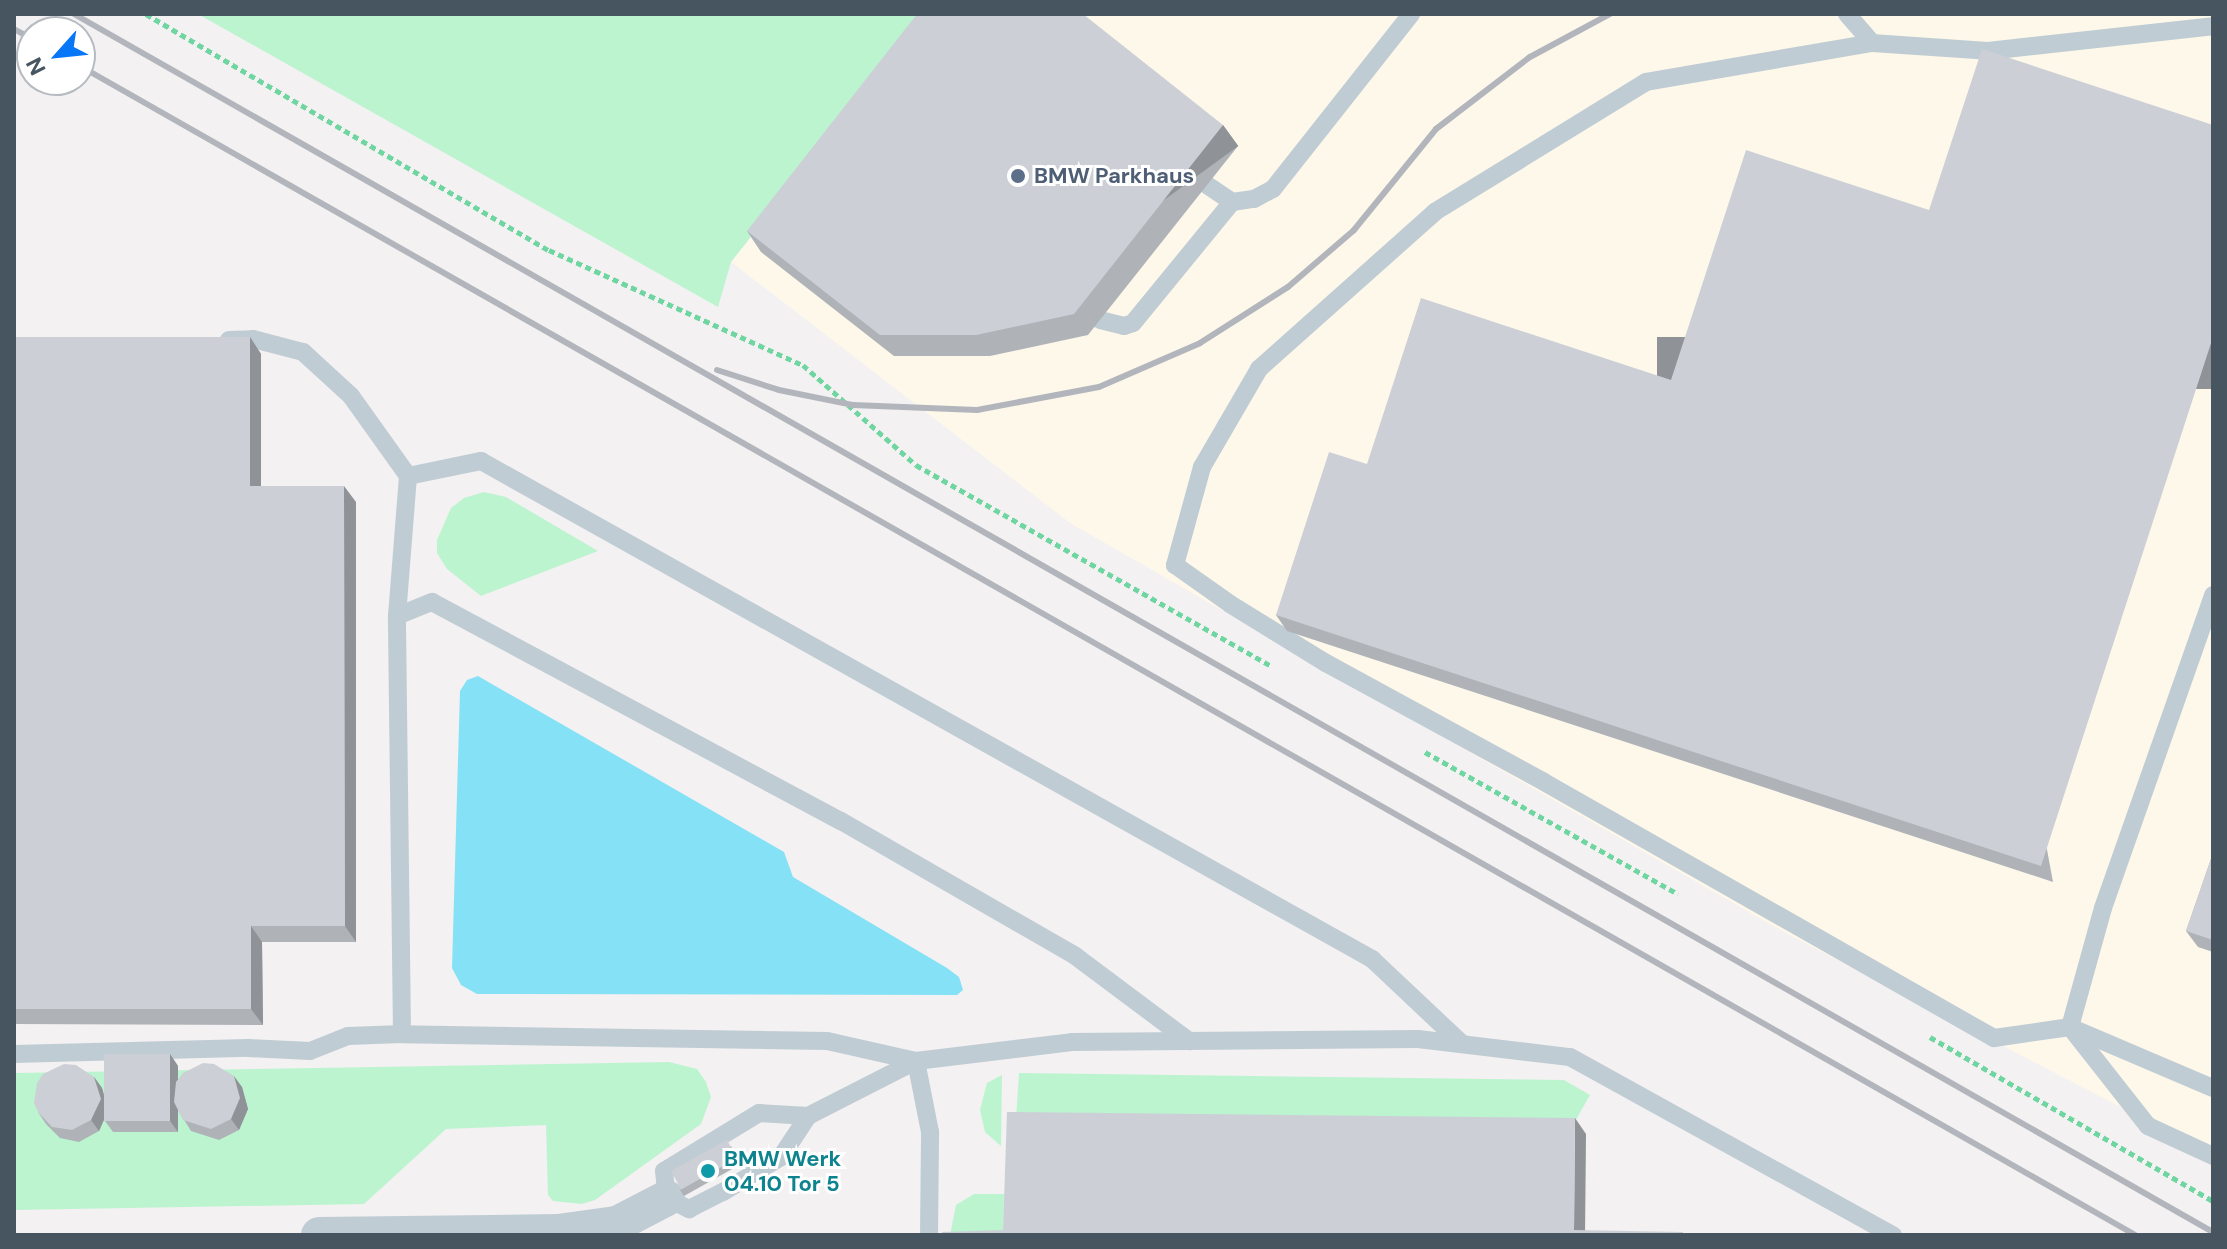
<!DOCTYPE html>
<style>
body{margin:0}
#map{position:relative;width:2227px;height:1249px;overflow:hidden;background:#f3f1f1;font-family:"DM Sans",sans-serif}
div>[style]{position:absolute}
.commercial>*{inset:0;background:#fef8ea}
.green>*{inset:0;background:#bcf4d0}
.water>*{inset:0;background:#85e1f5}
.path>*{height:5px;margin-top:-2.5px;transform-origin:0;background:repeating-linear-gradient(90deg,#70d6a1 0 6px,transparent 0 10px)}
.lane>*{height:18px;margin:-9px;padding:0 9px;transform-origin:9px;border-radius:9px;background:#c0ccd4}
.street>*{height:36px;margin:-18px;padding:0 18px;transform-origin:18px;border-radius:18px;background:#c0ccd4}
.rail>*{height:6px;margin:-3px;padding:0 3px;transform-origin:3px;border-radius:3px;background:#b2b6bc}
.wall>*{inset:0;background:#afb3b8}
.shaded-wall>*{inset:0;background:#8f9296;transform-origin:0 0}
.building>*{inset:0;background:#ccd0d6;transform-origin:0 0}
.dots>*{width:22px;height:22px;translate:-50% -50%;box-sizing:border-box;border:4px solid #fff;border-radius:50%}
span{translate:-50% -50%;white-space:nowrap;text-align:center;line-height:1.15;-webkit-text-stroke:6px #fff;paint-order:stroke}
.service-label{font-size:22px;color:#4e5e75;font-weight:700}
.left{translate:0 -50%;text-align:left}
.culture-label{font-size:22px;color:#0d838f;font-weight:700}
.frame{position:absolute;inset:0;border:16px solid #475561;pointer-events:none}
.north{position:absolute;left:16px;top:16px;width:80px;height:80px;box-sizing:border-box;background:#fff;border:2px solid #b5bbc0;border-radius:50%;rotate:243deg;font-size:22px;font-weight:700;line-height:32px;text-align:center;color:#475561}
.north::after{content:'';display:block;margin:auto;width:28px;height:36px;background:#0777f7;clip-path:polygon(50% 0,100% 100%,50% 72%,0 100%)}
</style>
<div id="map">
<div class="commercial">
<div style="clip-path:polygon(927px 14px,2213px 14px,2213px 1155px,1784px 932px,1070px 523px,731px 262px)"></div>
</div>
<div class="green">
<div style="clip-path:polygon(198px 14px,927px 14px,731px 262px,718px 307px)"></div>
<div style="clip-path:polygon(484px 492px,506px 497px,598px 551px,481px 596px,447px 569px,437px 553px,437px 540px,451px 508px,464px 498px)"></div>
<div style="clip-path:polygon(669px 1062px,697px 1069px,706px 1082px,711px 1097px,701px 1124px,595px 1200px,582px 1204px,553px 1201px,548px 1195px,546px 1125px,446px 1129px,364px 1204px,14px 1210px,14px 1073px)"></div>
<div style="clip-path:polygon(1019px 1073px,1564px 1080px,1590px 1095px,1574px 1123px,1016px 1119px)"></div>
<div style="clip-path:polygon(1002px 1075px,1001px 1146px,985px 1132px,980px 1110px,987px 1083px)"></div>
<div style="clip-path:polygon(974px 1194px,1004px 1194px,1003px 1235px,950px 1235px,956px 1205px)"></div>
</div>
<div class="water">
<div style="clip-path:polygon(478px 676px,784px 852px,793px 877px,947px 968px,959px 977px,963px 990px,957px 995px,477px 994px,461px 985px,452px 968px,460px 691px,467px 680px)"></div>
</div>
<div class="path">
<div style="left:146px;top:14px;width:467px;rotate:30.4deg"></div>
<div style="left:549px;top:250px;width:279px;rotate:24.4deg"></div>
<div style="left:803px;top:365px;width:151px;rotate:41.5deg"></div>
<div style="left:916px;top:465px;width:407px;rotate:29.5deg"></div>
<div style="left:1425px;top:752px;width:290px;rotate:29.3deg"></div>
<div style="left:1930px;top:1037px;width:327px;rotate:30.1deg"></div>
</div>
<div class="lane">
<div style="left:1847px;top:14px;width:38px;rotate:49deg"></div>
<div style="left:1872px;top:43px;width:116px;rotate:3.9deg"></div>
<div style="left:1988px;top:51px;width:226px;rotate:-6.3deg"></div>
<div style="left:1872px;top:43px;width:229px;rotate:170.2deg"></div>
<div style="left:1646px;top:82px;width:248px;rotate:148.4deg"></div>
<div style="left:1435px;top:212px;width:236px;rotate:138.3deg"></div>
<div style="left:1259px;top:369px;width:113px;rotate:120.2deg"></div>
<div style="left:1202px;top:467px;width:102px;rotate:105.4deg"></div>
<div style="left:1175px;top:565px;width:67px;rotate:35.3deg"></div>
<div style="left:1230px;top:604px;width:113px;rotate:31.6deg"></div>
<div style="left:1326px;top:663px;width:248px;rotate:28.6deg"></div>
<div style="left:1544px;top:782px;width:518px;rotate:29.64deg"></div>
<div style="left:1994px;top:1038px;width:77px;rotate:-8.2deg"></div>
<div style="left:2070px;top:1027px;width:123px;rotate:-74.5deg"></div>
<div style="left:2103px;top:908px;width:332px;rotate:-70.6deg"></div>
<div style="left:1207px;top:185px;width:30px;rotate:34deg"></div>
<div style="left:1232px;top:202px;width:22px;rotate:-8deg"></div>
<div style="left:1254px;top:199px;width:21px;rotate:-28deg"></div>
<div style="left:1273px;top:189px;width:223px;rotate:-51.7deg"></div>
<div style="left:1100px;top:320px;width:25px;rotate:14deg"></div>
<div style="left:1124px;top:326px;width:9px;rotate:-18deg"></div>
<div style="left:1133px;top:323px;width:156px;rotate:-50.7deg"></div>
<div style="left:229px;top:340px;width:24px;rotate:-2deg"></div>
<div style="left:253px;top:339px;width:52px;rotate:14.6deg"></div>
<div style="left:303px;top:352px;width:65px;rotate:42.5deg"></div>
<div style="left:351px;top:396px;width:98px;rotate:54.5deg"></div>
<div style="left:397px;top:616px;width:38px;rotate:-22deg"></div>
<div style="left:432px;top:602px;width:464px;rotate:28.2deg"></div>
<div style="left:841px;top:821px;width:269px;rotate:29.9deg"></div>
<div style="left:1074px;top:955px;width:144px;rotate:36.8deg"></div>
<div style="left:2070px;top:1027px;width:126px;rotate:51.8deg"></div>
<div style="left:2148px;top:1126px;width:72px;rotate:24.8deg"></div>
<div style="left:2072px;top:1028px;width:153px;rotate:23.1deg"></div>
<div style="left:14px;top:1054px;width:234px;rotate:-1.5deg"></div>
<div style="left:248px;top:1048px;width:62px;rotate:2.8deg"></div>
<div style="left:310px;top:1051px;width:41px;rotate:-21.5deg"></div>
<div style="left:348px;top:1036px;width:54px;rotate:-2.1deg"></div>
<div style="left:808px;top:1116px;width:49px;rotate:-176.5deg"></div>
<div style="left:759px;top:1113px;width:111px;rotate:148.6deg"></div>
<div style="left:664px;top:1171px;width:27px;rotate:84deg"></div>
<div style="left:667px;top:1198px;width:25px;rotate:27deg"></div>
<div style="left:689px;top:1209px;width:38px;rotate:-27deg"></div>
<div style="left:723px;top:1192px;width:68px;rotate:-31.1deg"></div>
<div style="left:781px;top:1157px;width:49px;rotate:-56.6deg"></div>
<div style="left:808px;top:1116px;width:121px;rotate:-27deg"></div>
<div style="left:916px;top:1061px;width:157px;rotate:-6.9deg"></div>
<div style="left:1072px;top:1042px;width:346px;rotate:-0.5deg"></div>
<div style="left:1418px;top:1039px;width:153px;rotate:6.8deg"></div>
<div style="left:1570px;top:1057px;width:369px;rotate:28.9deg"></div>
<div style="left:929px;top:1235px;width:103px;rotate:-89.4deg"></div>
<div style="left:930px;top:1132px;width:72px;rotate:-101.2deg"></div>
<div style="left:916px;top:1061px;width:91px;rotate:-167.3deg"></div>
<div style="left:827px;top:1041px;width:425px;rotate:-179.1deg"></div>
<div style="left:402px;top:1034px;width:418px;rotate:-90.7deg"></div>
<div style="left:397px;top:616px;width:140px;rotate:-85.5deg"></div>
<div style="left:408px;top:476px;width:75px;rotate:-11.6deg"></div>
<div style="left:481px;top:461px;width:1021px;rotate:29.2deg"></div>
<div style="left:1372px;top:959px;width:122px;rotate:43.3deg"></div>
</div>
<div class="street">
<div style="left:319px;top:1235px;width:239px;rotate:-0.7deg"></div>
<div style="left:558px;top:1232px;width:60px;rotate:-7.7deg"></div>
<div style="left:617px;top:1224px;width:56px;rotate:-27.5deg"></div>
</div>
<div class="rail">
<div style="left:74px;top:14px;width:2461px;rotate:29.66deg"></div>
<div style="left:14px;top:29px;width:21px;rotate:29deg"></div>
<div style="left:80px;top:66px;width:2364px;rotate:29.63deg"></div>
<div style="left:717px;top:370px;width:65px;rotate:17.9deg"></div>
<div style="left:779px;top:390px;width:76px;rotate:11.5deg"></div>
<div style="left:853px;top:405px;width:124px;rotate:2.3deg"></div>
<div style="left:977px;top:410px;width:124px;rotate:-10.7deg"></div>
<div style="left:1099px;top:387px;width:110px;rotate:-23.5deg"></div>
<div style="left:1200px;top:343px;width:104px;rotate:-32.5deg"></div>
<div style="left:1288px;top:287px;width:87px;rotate:-40.8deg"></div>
<div style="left:1354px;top:230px;width:130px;rotate:-50.9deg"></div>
<div style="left:1436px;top:129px;width:118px;rotate:-37.5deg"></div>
<div style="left:1530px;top:57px;width:91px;rotate:-28.3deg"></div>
</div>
<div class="wall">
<div style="clip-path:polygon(1223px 125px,1238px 146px,1088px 335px,990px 356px,894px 356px,761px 252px,747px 231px)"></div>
<div style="clip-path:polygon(1929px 210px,2053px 882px,1287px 631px,1276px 615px,1367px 464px,1671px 380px)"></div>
<div style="clip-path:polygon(14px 337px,250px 337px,261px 354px,261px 486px,356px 502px,356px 942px,262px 942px,263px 1025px,14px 1024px)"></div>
<div style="clip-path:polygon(2213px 853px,2213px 952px,2198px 947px,2186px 931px)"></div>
<div style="clip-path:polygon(170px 1054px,178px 1066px,178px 1079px,242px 1087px,248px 1109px,239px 1130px,219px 1140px,191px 1131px,178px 1110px,178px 1132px,113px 1132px,105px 1121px,105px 1118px,99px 1131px,79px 1142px,60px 1138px,46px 1124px,38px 1112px,94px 1077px,102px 1088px,105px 1098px)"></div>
<div style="clip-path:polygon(731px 1146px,741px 1164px,684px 1196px,680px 1190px)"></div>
</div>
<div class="shaded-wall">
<div style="left:1223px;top:125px;width:26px;height:241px;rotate:54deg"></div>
<div style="clip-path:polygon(250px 337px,261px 354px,261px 502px,250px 486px)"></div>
<div style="left:2213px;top:337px;width:52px;height:556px;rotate:90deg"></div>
<div style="clip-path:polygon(344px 486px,356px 502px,356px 942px,345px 926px)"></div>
<div style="clip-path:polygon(251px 926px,262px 942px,263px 1025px,251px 1009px)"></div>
<div style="clip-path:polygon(170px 1054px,178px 1066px,178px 1132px,170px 1121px)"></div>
<div style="clip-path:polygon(234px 1076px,242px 1087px,248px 1109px,239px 1130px,231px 1119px)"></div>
<div style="clip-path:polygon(94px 1077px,102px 1088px,108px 1110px,99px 1131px,91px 1120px)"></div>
<div style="clip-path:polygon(1575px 1118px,1586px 1134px,1585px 1235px,1574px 1230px)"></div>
</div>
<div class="building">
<div style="clip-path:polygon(917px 14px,1083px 14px,1223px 125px,1074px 314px,976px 335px,880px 335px,747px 231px)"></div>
<div style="clip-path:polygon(1982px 49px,2213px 125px,2213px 337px,2041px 866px,1276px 615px,1329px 452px,1367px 464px,1421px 298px,1671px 380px,1746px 150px,1929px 210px)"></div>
<div style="clip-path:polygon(14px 337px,250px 337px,250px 486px,344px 486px,345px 926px,251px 926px,251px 1009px,14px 1009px)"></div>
<div style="clip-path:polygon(2213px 853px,2213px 940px,2186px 931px)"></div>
<div style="left:170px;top:1054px;width:67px;height:66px;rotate:90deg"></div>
<div style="clip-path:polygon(203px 1063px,214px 1064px,234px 1076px,240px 1098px,231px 1119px,211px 1129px,183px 1120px,174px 1102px,176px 1082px,183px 1073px)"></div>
<div style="clip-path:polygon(64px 1064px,76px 1065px,94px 1077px,101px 1099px,91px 1120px,72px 1130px,52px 1127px,38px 1112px,34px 1103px,37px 1083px,43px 1074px)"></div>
<div style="clip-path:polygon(1007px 1112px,1575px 1118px,1574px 1230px,1683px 1232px,1683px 1235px,942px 1235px,942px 1232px,1003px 1230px)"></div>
<div style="left:727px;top:1140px;width:21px;height:64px;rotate:61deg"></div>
</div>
<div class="dots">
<div style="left:1018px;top:176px;background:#5c6f8a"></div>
<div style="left:708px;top:1171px;background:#0f9aa8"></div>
</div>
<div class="service-label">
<span class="left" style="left:1034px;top:176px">BMW Parkhaus</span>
</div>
<div class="culture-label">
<span class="left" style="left:724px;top:1171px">BMW Werk<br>04.10 Tor 5</span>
</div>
<div class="frame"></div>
<div class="north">N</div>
</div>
